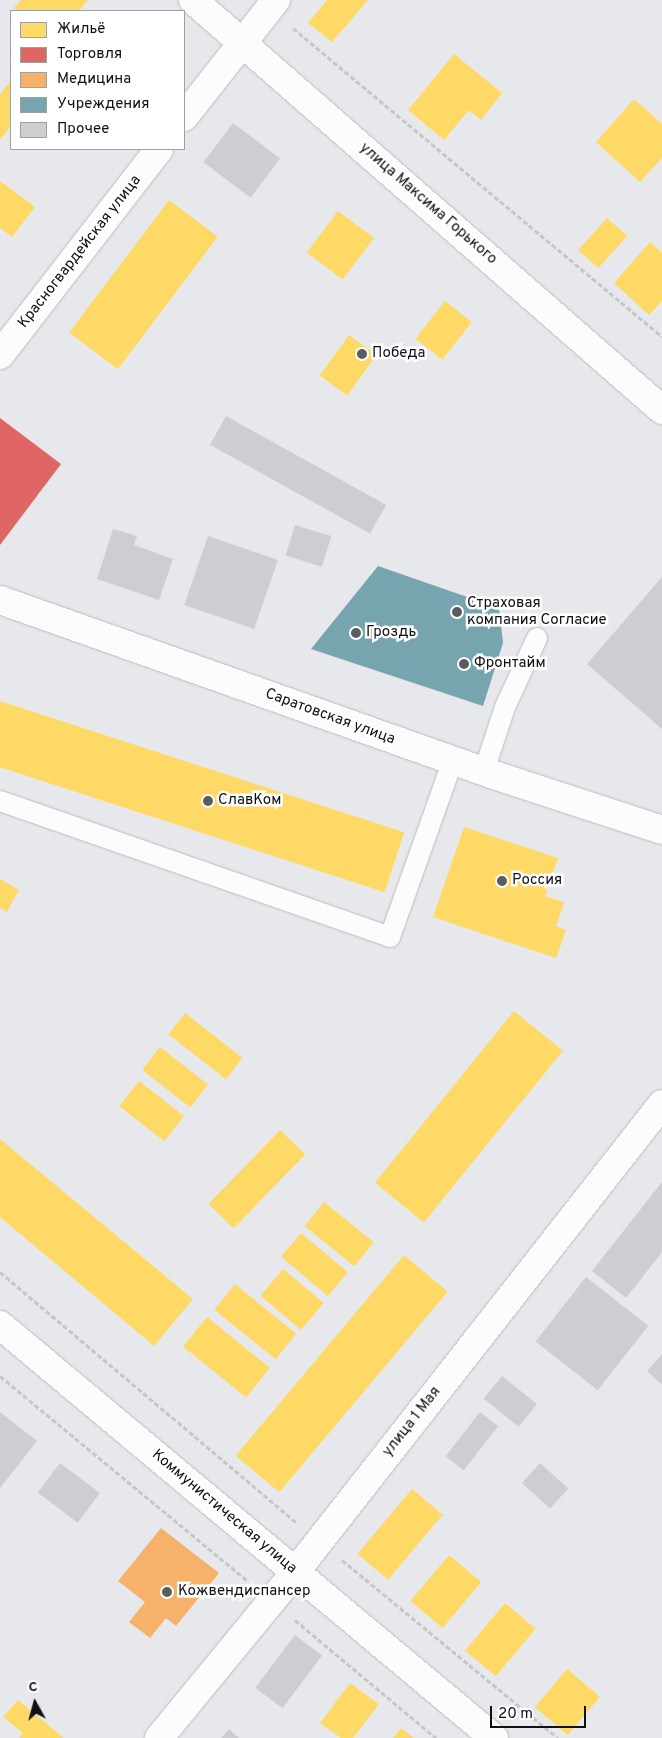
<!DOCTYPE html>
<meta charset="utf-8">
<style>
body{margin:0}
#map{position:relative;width:662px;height:1738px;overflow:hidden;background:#e7e8ec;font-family:Overpass,sans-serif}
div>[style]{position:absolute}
.homes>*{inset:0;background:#ffd966;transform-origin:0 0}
.shops>*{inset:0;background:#e06666}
.health>*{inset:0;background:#f6b26b}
.public>*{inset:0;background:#76a5af}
.building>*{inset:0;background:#ceced2;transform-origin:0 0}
.path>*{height:3px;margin-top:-1.5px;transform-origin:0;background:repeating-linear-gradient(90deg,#c6c7c9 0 5px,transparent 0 7.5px)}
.roads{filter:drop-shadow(0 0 1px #bcbdc0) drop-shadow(0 0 1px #bcbdc0)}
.service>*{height:20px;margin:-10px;padding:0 10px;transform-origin:10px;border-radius:10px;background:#fbfcfc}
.minor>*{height:28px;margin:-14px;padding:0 14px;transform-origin:14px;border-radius:14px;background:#fbfcfc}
.secondary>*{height:28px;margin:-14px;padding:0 14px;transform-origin:14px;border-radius:14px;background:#fbfcfc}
.dots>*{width:14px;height:14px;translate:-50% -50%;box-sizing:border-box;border:2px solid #fff;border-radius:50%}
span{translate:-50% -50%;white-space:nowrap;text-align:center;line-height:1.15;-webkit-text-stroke:5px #fff;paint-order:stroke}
.street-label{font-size:15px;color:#101114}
.poi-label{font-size:15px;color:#101114}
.left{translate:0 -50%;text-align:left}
.legend{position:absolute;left:10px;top:10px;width:175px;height:140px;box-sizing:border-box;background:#fff;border:1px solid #9fa0a1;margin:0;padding:6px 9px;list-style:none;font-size:15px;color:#101114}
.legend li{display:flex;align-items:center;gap:10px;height:25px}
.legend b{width:25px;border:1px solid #9fa0a1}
.north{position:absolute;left:10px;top:1678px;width:50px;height:50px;-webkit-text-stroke:4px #fff;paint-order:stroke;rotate:353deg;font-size:14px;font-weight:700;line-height:20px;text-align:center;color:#101114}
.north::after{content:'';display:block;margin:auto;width:18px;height:22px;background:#101114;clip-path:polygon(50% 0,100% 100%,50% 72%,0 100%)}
.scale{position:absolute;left:490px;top:1706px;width:96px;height:22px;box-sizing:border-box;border:2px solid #101114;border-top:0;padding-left:6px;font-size:15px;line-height:18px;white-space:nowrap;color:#101114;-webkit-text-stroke:4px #fff;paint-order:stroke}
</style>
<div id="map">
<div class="homes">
<div style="clip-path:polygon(21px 0,88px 0,79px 11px,17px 11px,14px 8px)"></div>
<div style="clip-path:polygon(327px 0,368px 0,332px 42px,308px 23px)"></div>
<div style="clip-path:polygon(454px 54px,502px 93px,481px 120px,469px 110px,444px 140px,408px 110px)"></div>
<div style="clip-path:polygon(11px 80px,11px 126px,0 140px,0 94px)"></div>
<div style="clip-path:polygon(634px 99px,662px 124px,662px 158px,640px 182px,596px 142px)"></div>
<div style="clip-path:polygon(0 181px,35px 207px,12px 237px,0 228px)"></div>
<div style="left:169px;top:200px;width:61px;height:166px;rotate:37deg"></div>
<div style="left:338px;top:211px;width:45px;height:52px;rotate:37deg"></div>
<div style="left:607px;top:218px;width:27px;height:43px;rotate:42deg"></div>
<div style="clip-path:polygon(650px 242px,662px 253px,662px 301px,649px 315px,614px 283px)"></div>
<div style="left:445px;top:301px;width:34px;height:48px;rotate:38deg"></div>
<div style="left:349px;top:335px;width:34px;height:50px;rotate:36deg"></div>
<div style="left:0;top:701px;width:425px;height:63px;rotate:18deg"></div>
<div style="clip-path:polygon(464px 827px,558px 858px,545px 896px,564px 902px,556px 926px,566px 930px,556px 958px,433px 917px)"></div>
<div style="clip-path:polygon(0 879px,19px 890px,7px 912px,0 908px)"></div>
<div style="left:514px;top:1011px;width:63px;height:221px;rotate:39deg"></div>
<div style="left:185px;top:1013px;width:73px;height:27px;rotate:38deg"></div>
<div style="left:160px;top:1047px;width:61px;height:29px;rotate:38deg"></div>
<div style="left:139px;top:1081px;width:57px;height:32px;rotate:38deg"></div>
<div style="left:280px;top:1130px;width:35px;height:103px;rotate:44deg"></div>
<div style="clip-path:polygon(0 1139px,193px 1299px,154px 1346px,0 1217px)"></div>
<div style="left:324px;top:1202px;width:64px;height:31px;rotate:39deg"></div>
<div style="left:301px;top:1233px;width:61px;height:31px;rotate:40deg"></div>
<div style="left:404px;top:1255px;width:57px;height:262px;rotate:40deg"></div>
<div style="left:283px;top:1269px;width:53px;height:35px;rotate:40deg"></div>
<div style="left:235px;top:1284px;width:79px;height:33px;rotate:39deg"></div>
<div style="left:207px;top:1317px;width:81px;height:38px;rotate:39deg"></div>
<div style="left:412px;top:1489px;width:40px;height:85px;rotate:40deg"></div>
<div style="left:449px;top:1555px;width:42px;height:60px;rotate:40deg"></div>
<div style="left:505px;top:1603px;width:40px;height:62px;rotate:40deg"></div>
<div style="left:567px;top:1669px;width:43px;height:50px;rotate:40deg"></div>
<div style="clip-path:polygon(350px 1683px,379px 1704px,353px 1738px,341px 1738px,320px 1723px)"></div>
<div style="clip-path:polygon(18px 1700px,64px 1738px,19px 1738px,23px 1733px,3px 1717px)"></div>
<div style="clip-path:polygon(401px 1728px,414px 1738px,393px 1738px)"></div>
</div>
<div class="shops">
<div style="clip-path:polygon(0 418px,61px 464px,0 545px)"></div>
</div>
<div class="health">
<div style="clip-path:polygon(161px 1528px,219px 1573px,176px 1626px,166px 1618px,150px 1638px,129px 1622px,145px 1602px,118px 1581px)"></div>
</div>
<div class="public">
<div style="clip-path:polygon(378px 566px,499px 608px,503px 643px,483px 706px,311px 649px)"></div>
</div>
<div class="building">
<div style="left:233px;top:123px;width:59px;height:49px;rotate:37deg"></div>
<div style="left:226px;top:416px;width:183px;height:33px;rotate:29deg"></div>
<div style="left:295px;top:525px;width:38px;height:32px;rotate:17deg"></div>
<div style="clip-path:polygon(113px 529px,137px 536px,134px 545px,173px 559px,159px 600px,97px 579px)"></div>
<div style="left:208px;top:536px;width:74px;height:73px;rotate:19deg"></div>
<div style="clip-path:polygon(662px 577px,662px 729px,587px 664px)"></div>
<div style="clip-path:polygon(662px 1182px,662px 1252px,626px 1298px,592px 1271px)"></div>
<div style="left:586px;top:1277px;width:79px;height:82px;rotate:38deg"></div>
<div style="clip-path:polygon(662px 1354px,662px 1385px,647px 1371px)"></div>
<div style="left:502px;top:1376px;width:45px;height:29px;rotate:39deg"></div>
<div style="clip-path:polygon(0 1412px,37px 1441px,0 1488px)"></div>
<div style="left:480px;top:1412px;width:23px;height:56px;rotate:38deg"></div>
<div style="left:60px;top:1463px;width:50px;height:37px;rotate:37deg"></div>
<div style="left:540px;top:1463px;width:38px;height:27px;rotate:42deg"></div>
<div style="left:295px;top:1635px;width:34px;height:66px;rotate:37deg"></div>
<div style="clip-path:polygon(229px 1729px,239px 1738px,221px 1738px)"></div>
</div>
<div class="path">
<div style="left:293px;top:28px;width:481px;rotate:39.9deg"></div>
<div style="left:0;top:1272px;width:389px;rotate:40.2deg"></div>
<div style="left:0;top:1376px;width:322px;rotate:39.6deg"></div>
<div style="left:342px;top:1560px;width:280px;rotate:39.5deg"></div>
<div style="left:295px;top:1620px;width:184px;rotate:39.9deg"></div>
</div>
<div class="roads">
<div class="service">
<div style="left:484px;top:771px;width:67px;rotate:-71.8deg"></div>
<div style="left:505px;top:707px;width:76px;rotate:-65.1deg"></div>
<div style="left:0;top:801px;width:413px;rotate:19.2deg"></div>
<div style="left:390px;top:937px;width:188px;rotate:-70.4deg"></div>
</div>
<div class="minor">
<div style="left:184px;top:117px;width:149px;rotate:-51.8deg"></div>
<div style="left:0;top:355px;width:260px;rotate:-52.3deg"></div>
<div style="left:0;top:600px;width:524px;rotate:19.51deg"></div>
<div style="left:494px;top:775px;width:177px;rotate:18.1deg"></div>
<div style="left:159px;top:1738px;width:216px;rotate:-50.6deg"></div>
<div style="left:296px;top:1571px;width:593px;rotate:-51.91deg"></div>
</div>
<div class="secondary">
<div style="left:193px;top:0;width:623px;rotate:41.16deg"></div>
<div style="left:0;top:1325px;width:644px;rotate:39.9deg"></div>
</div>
</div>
<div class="dots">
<div style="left:362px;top:354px;background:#5b5c60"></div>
<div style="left:457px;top:612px;background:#5b5c60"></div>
<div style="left:356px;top:633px;background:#5b5c60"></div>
<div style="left:464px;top:664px;background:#5b5c60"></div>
<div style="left:208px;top:801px;background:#5b5c60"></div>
<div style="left:502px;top:881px;background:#5b5c60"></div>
<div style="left:167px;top:1592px;background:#5b5c60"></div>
</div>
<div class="street-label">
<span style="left:428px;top:204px;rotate:41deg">улица Максима Горького</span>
<span style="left:80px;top:252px;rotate:-52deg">Красногвардейская улица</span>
<span style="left:330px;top:717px;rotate:20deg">Саратовская улица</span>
<span style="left:412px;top:1422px;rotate:-52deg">улица 1 Мая</span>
<span style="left:224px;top:1512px;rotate:40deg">Коммунистическая улица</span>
</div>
<div class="poi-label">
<span class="left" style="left:372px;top:354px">Победа</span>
<span class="left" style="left:467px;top:612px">Страховая<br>компания Согласие</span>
<span class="left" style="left:366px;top:633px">Гроздь</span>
<span class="left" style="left:474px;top:664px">Фронтайм</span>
<span class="left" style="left:218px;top:801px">СлавКом</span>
<span class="left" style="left:512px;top:881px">Россия</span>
<span class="left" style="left:178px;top:1592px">Кожвендиспансер</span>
</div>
<ul class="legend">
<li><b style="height:14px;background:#ffd966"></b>Жильё</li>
<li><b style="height:14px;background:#e06666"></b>Торговля</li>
<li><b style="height:14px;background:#f6b26b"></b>Медицина</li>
<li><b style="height:14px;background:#76a5af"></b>Учреждения</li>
<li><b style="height:14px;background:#ceced2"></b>Прочее</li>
</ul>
<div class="north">С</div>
<div class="scale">20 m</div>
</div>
